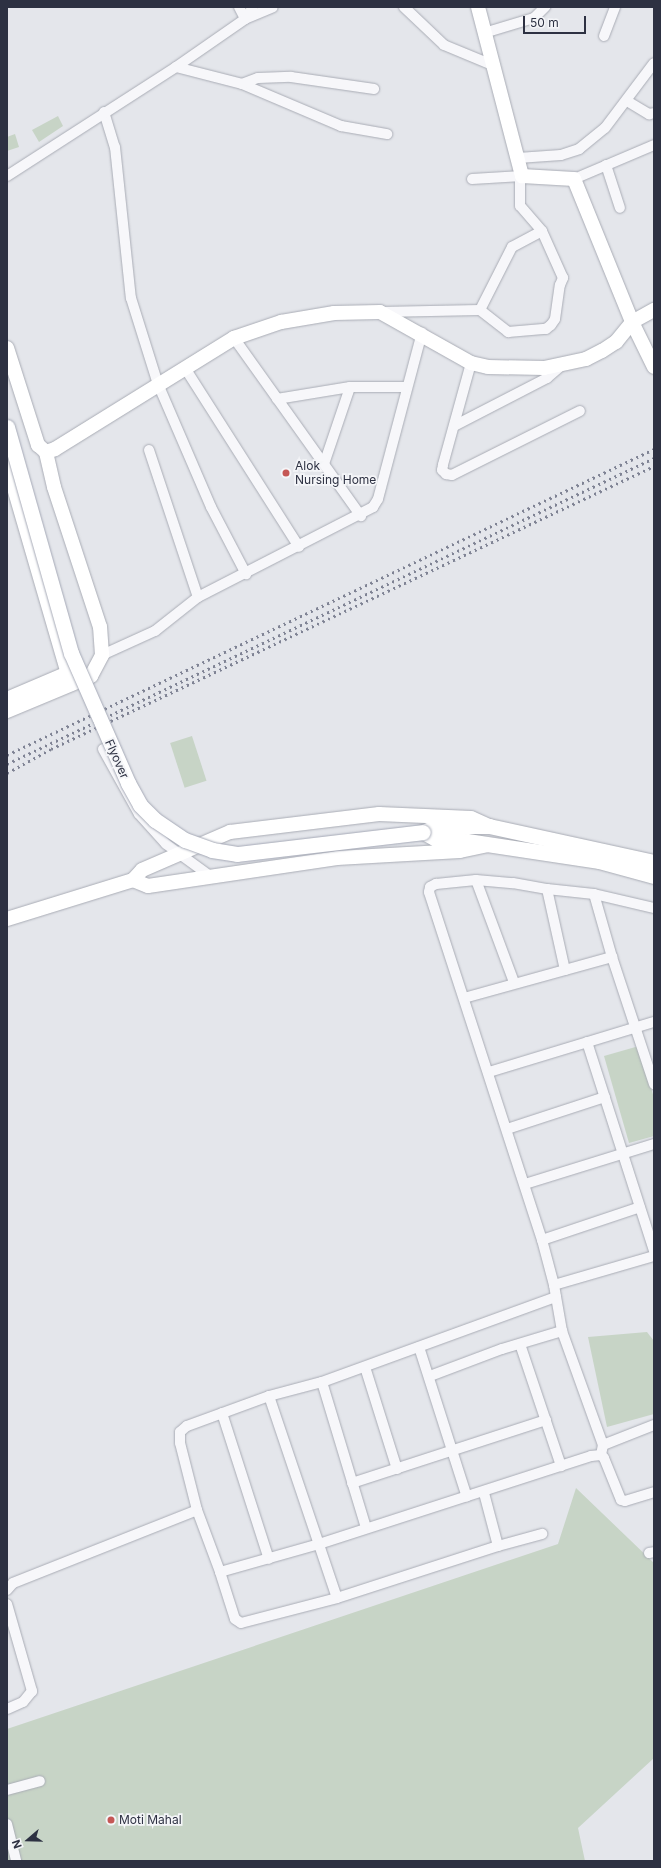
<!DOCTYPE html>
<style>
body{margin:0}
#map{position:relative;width:661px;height:1868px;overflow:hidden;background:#e4e6eb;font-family:Inter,sans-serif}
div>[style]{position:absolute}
.green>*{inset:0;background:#c7d4c6;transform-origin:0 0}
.roads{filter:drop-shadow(0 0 1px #a9acb5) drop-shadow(0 0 1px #a9acb5)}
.street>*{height:10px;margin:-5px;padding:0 5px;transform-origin:5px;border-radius:5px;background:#f7f7fa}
.secondary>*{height:14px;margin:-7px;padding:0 7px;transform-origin:7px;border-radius:7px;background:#fff}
.primary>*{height:15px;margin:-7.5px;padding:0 7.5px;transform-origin:7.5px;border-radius:7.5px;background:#fff}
.rail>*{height:2.5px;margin-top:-1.25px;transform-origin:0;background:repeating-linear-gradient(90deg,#7f8394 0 2px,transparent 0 6px)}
.bridges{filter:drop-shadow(0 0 1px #a5a9b6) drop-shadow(0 0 1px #a5a9b6)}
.primary-bridge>*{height:15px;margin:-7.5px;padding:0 7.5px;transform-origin:7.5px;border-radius:7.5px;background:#fff}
.dots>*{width:11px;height:11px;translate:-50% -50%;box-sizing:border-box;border:2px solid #f4f5f8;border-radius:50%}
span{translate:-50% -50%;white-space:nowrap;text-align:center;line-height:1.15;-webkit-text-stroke:3.5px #f4f5f8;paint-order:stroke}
.poi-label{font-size:12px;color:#2d3142}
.left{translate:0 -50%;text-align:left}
.street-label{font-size:12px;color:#2d3142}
.frame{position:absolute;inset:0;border:8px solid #2d3142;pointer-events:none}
.north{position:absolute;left:8px;top:1820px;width:40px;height:40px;-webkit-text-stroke:3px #f4f5f8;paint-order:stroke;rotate:250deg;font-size:11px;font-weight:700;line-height:16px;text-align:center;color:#2d3142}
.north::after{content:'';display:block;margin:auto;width:14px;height:18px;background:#2d3142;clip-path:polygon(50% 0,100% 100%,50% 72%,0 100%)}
.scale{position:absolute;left:523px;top:16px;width:63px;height:18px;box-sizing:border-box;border:2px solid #2d3142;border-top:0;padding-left:5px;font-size:12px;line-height:14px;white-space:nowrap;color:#2d3142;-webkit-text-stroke:3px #f4f5f8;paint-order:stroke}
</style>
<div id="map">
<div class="green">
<div style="clip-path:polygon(58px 116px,63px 126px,39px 142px,32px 130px)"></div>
<div style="clip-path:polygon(15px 134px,19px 147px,7px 151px,7px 137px)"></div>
<div style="left:192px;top:736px;width:47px;height:23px;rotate:72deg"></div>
<div style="clip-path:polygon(639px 1046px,654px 1098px,654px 1136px,629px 1143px,604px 1056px)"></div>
<div style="clip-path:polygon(647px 1332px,654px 1341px,654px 1414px,607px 1427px,588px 1337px)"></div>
<div style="clip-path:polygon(576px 1488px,654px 1563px,654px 1758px,578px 1828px,585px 1861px,7px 1861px,7px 1729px,558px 1544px)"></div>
</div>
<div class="roads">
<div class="street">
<div style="left:239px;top:7px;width:13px;rotate:63deg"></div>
<div style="left:245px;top:19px;width:14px;rotate:-56deg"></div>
<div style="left:404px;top:7px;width:55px;rotate:43.5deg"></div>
<div style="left:444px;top:45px;width:52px;rotate:22.6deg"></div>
<div style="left:484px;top:33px;width:52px;rotate:-16.7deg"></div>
<div style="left:534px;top:18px;width:16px;rotate:-45deg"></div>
<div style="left:604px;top:36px;width:31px;rotate:-69deg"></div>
<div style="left:176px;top:67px;width:68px;rotate:14.4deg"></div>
<div style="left:242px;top:84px;width:108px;rotate:23deg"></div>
<div style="left:341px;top:126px;width:47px;rotate:9.9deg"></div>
<div style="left:242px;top:84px;width:17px;rotate:-21deg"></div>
<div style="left:258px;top:78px;width:33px;rotate:-2deg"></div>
<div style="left:291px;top:77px;width:84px;rotate:8.2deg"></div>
<div style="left:627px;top:101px;width:26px;rotate:31deg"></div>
<div style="left:649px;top:114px;width:5px;rotate:-11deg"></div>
<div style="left:104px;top:112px;width:37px;rotate:73deg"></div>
<div style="left:115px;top:147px;width:152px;rotate:84deg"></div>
<div style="left:131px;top:298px;width:90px;rotate:72.6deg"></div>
<div style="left:158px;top:384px;width:134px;rotate:66.7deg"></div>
<div style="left:211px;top:507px;width:76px;rotate:62.4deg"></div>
<div style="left:518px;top:158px;width:43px;rotate:-4deg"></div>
<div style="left:561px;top:155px;width:19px;rotate:-18deg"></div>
<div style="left:579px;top:149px;width:33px;rotate:-39deg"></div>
<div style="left:605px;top:128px;width:81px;rotate:-53deg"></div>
<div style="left:606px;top:165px;width:45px;rotate:72deg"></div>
<div style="left:7px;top:176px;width:201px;rotate:-32.8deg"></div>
<div style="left:176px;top:67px;width:84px;rotate:-34.8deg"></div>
<div style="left:245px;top:19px;width:30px;rotate:-23deg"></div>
<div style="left:472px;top:179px;width:50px;rotate:-3.4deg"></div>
<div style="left:574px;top:179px;width:87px;rotate:-23deg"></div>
<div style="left:480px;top:310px;width:71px;rotate:-63.1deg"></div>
<div style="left:512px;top:247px;width:34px;rotate:-28deg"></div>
<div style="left:381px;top:312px;width:99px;rotate:-1.2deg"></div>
<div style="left:480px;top:310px;width:36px;rotate:38deg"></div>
<div style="left:508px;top:332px;width:38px;rotate:-5deg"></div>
<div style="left:546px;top:329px;width:6px;rotate:-39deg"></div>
<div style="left:551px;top:325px;width:7px;rotate:-56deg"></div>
<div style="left:555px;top:319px;width:34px;rotate:-82deg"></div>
<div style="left:560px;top:285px;width:8px;rotate:-67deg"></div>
<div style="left:563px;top:278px;width:51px;rotate:-114.1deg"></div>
<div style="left:542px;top:231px;width:33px;rotate:-131deg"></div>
<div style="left:520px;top:206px;width:30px;rotate:-90deg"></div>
<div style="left:234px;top:338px;width:219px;rotate:54.5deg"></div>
<div style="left:471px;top:363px;width:106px;rotate:105.4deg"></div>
<div style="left:443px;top:465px;width:5px;rotate:101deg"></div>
<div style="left:442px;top:470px;width:6px;rotate:45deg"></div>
<div style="left:446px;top:474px;width:6px;rotate:9deg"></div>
<div style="left:452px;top:475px;width:143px;rotate:-26.6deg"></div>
<div style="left:185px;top:368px;width:212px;rotate:57.5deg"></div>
<div style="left:277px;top:399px;width:74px;rotate:-9.3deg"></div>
<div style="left:350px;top:387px;width:57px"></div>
<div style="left:454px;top:426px;width:105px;rotate:-27.3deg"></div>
<div style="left:547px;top:378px;width:18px;rotate:-41deg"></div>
<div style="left:149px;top:450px;width:155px;rotate:71.6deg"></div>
<div style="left:324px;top:464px;width:81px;rotate:-71.3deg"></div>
<div style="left:102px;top:655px;width:58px;rotate:-24.4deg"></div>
<div style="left:155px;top:631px;width:55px;rotate:-38.3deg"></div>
<div style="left:198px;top:597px;width:197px;rotate:-27.2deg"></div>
<div style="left:373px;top:507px;width:9px;rotate:-58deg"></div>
<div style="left:378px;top:499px;width:172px;rotate:-75.2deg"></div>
<div style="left:103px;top:749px;width:74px;rotate:61deg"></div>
<div style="left:139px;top:814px;width:40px;rotate:48deg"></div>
<div style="left:166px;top:844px;width:54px;rotate:36deg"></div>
<div style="left:476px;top:880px;width:109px;rotate:69.6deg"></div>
<div style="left:547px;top:889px;width:83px;rotate:77.5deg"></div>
<div style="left:594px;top:894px;width:66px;rotate:74.1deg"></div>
<div style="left:612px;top:957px;width:134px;rotate:71.7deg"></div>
<div style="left:464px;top:998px;width:154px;rotate:-15.5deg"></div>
<div style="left:587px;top:1042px;width:219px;rotate:72.2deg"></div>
<div style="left:489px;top:1072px;width:172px;rotate:-16.9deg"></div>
<div style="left:507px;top:1129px;width:103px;rotate:-18.1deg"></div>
<div style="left:525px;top:1184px;width:135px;rotate:-17.2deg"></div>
<div style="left:542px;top:1240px;width:103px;rotate:-18.6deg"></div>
<div style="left:554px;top:1285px;width:104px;rotate:-16.2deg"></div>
<div style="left:520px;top:1344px;width:129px;rotate:71.4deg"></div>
<div style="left:419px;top:1347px;width:157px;rotate:72.3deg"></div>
<div style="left:365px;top:1367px;width:107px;rotate:72.6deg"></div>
<div style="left:430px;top:1376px;width:77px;rotate:-20.6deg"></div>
<div style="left:502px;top:1349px;width:63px;rotate:-16.7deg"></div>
<div style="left:322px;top:1382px;width:152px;rotate:73.2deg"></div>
<div style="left:269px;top:1396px;width:213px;rotate:71.4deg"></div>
<div style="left:222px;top:1413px;width:153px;rotate:72.2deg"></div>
<div style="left:603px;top:1445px;width:55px;rotate:-21.4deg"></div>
<div style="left:601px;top:1455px;width:10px;rotate:-79deg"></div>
<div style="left:603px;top:1445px;width:121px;rotate:-109.8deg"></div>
<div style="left:562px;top:1331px;width:47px;rotate:-99.9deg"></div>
<div style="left:554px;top:1285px;width:47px;rotate:-104.9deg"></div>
<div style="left:542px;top:1240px;width:366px;rotate:-108deg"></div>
<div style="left:429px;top:892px;width:5px;rotate:-79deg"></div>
<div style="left:430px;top:887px;width:7px;rotate:-27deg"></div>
<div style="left:436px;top:884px;width:40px;rotate:-5.7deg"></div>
<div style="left:476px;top:880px;width:37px;rotate:5deg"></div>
<div style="left:513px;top:883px;width:35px;rotate:10deg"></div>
<div style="left:547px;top:889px;width:47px;rotate:6.1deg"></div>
<div style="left:594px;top:894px;width:62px;rotate:13.1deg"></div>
<div style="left:352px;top:1483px;width:204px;rotate:-18deg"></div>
<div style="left:197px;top:1510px;width:69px;rotate:-104.2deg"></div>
<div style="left:180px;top:1443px;width:11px;rotate:-90deg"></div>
<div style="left:180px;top:1432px;width:9px;rotate:-41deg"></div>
<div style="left:187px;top:1426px;width:87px;rotate:-20.1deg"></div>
<div style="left:269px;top:1396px;width:55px;rotate:-14.8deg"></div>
<div style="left:322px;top:1382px;width:249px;rotate:-20deg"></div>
<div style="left:498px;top:1546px;width:46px;rotate:-15.3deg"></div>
<div style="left:649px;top:1553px;width:5px;rotate:-11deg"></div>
<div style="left:220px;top:1572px;width:49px;rotate:72.3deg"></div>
<div style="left:235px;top:1619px;width:7px;rotate:34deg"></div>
<div style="left:241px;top:1623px;width:99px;rotate:-14.6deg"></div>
<div style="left:337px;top:1598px;width:169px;rotate:-17.9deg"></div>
<div style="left:498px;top:1546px;width:55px;rotate:-104.8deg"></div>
<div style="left:7px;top:1590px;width:9px;rotate:-49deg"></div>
<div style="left:13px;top:1583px;width:198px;rotate:-21.6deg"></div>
<div style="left:197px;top:1510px;width:66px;rotate:69.6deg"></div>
<div style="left:220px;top:1572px;width:103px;rotate:-15.8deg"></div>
<div style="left:319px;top:1544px;width:286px;rotate:-17.9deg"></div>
<div style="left:591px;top:1456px;width:10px;rotate:-6deg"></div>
<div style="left:601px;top:1455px;width:4px;rotate:45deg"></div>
<div style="left:604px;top:1458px;width:45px;rotate:68deg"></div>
<div style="left:621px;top:1500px;width:4px;rotate:14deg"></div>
<div style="left:625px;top:1501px;width:30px;rotate:-17deg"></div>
<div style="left:7px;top:1604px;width:91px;rotate:74deg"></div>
<div style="left:32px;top:1691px;width:14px;rotate:129deg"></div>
<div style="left:23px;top:1702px;width:17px;rotate:156deg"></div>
<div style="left:7px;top:1790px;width:34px;rotate:-15deg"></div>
<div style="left:7px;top:1824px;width:38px;rotate:76deg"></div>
</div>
<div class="secondary">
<div style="left:478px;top:7px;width:175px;rotate:75.4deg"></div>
<div style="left:522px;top:176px;width:52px;rotate:3.3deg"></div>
<div style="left:574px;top:179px;width:154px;rotate:67.9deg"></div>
<div style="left:632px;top:322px;width:50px;rotate:63.9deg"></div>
<div style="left:7px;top:348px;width:102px;rotate:72.3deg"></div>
<div style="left:38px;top:445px;width:11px;rotate:41deg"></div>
<div style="left:46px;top:452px;width:9px;rotate:-18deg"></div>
<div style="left:55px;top:449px;width:211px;rotate:-31.8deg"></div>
<div style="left:234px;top:338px;width:50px;rotate:-18.8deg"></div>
<div style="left:281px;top:322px;width:54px;rotate:-9.6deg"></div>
<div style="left:334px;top:313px;width:46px;rotate:-1.2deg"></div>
<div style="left:380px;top:312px;width:104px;rotate:29.3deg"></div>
<div style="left:471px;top:363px;width:17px;rotate:13deg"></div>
<div style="left:488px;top:367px;width:56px;rotate:1deg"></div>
<div style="left:544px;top:368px;width:43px;rotate:-12.1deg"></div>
<div style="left:586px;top:359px;width:18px;rotate:-27deg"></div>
<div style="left:602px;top:351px;width:17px;rotate:-33deg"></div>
<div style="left:616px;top:342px;width:26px;rotate:-51deg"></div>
<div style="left:632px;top:322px;width:25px;rotate:-29deg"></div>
<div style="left:7px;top:464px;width:229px;rotate:73.8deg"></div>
<div style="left:7px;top:699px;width:74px;rotate:-23.1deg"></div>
<div style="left:7px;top:711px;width:91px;rotate:-22.6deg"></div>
<div style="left:91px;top:676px;width:24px;rotate:-62deg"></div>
<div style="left:102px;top:655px;width:28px;rotate:-94deg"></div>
<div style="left:100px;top:627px;width:147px;rotate:-108.2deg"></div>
<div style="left:54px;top:487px;width:36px;rotate:-103deg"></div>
<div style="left:133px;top:880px;width:16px;rotate:22deg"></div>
<div style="left:148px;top:886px;width:191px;rotate:-8.4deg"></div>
<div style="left:337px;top:858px;width:123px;rotate:-3.3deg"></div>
<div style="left:460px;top:851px;width:29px;rotate:-12deg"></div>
<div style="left:7px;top:919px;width:132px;rotate:-17.2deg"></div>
<div style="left:133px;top:880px;width:13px;rotate:-48deg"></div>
<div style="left:142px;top:870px;width:96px;rotate:-23.4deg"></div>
<div style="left:230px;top:832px;width:150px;rotate:-6.9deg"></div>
<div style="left:379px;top:814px;width:92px;rotate:2.5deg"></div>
<div style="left:471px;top:818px;width:20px;rotate:24deg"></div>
</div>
<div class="primary">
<div style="left:423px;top:832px;width:15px;rotate:28deg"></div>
<div style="left:436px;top:839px;width:31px;rotate:4deg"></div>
<div style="left:467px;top:841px;width:134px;rotate:8.6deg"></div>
<div style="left:599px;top:861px;width:57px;rotate:15.3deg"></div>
<div style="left:423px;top:832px;width:16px;rotate:-22deg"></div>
<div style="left:438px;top:826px;width:51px"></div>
<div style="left:489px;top:826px;width:169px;rotate:12.3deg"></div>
</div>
</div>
<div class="rail">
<div style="left:7px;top:755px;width:716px;rotate:-25.31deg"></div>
<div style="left:7px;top:764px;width:716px;rotate:-25.31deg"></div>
<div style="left:7px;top:773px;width:50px;rotate:-28.6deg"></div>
<div style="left:51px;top:749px;width:666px;rotate:-25.14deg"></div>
</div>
<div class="bridges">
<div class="primary-bridge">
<div style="left:7px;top:427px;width:235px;rotate:74.2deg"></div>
<div style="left:71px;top:653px;width:142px;rotate:66.3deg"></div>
<div style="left:128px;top:783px;width:25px;rotate:61deg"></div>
<div style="left:140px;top:805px;width:21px;rotate:45deg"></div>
<div style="left:155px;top:820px;width:36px;rotate:34deg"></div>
<div style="left:185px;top:840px;width:29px;rotate:20deg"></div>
<div style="left:212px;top:850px;width:25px;rotate:9deg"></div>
<div style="left:237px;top:854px;width:187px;rotate:-6.7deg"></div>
</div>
</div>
<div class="dots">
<div style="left:286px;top:473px;background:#c55755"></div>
<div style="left:111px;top:1820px;background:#c55755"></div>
</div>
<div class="poi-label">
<span class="left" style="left:295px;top:473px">Alok<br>Nursing Home</span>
<span class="left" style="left:119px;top:1820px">Moti Mahal</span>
</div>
<div class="street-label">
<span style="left:117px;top:759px;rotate:66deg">Flyover</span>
</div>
<div class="frame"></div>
<div class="north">N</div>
<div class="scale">50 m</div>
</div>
